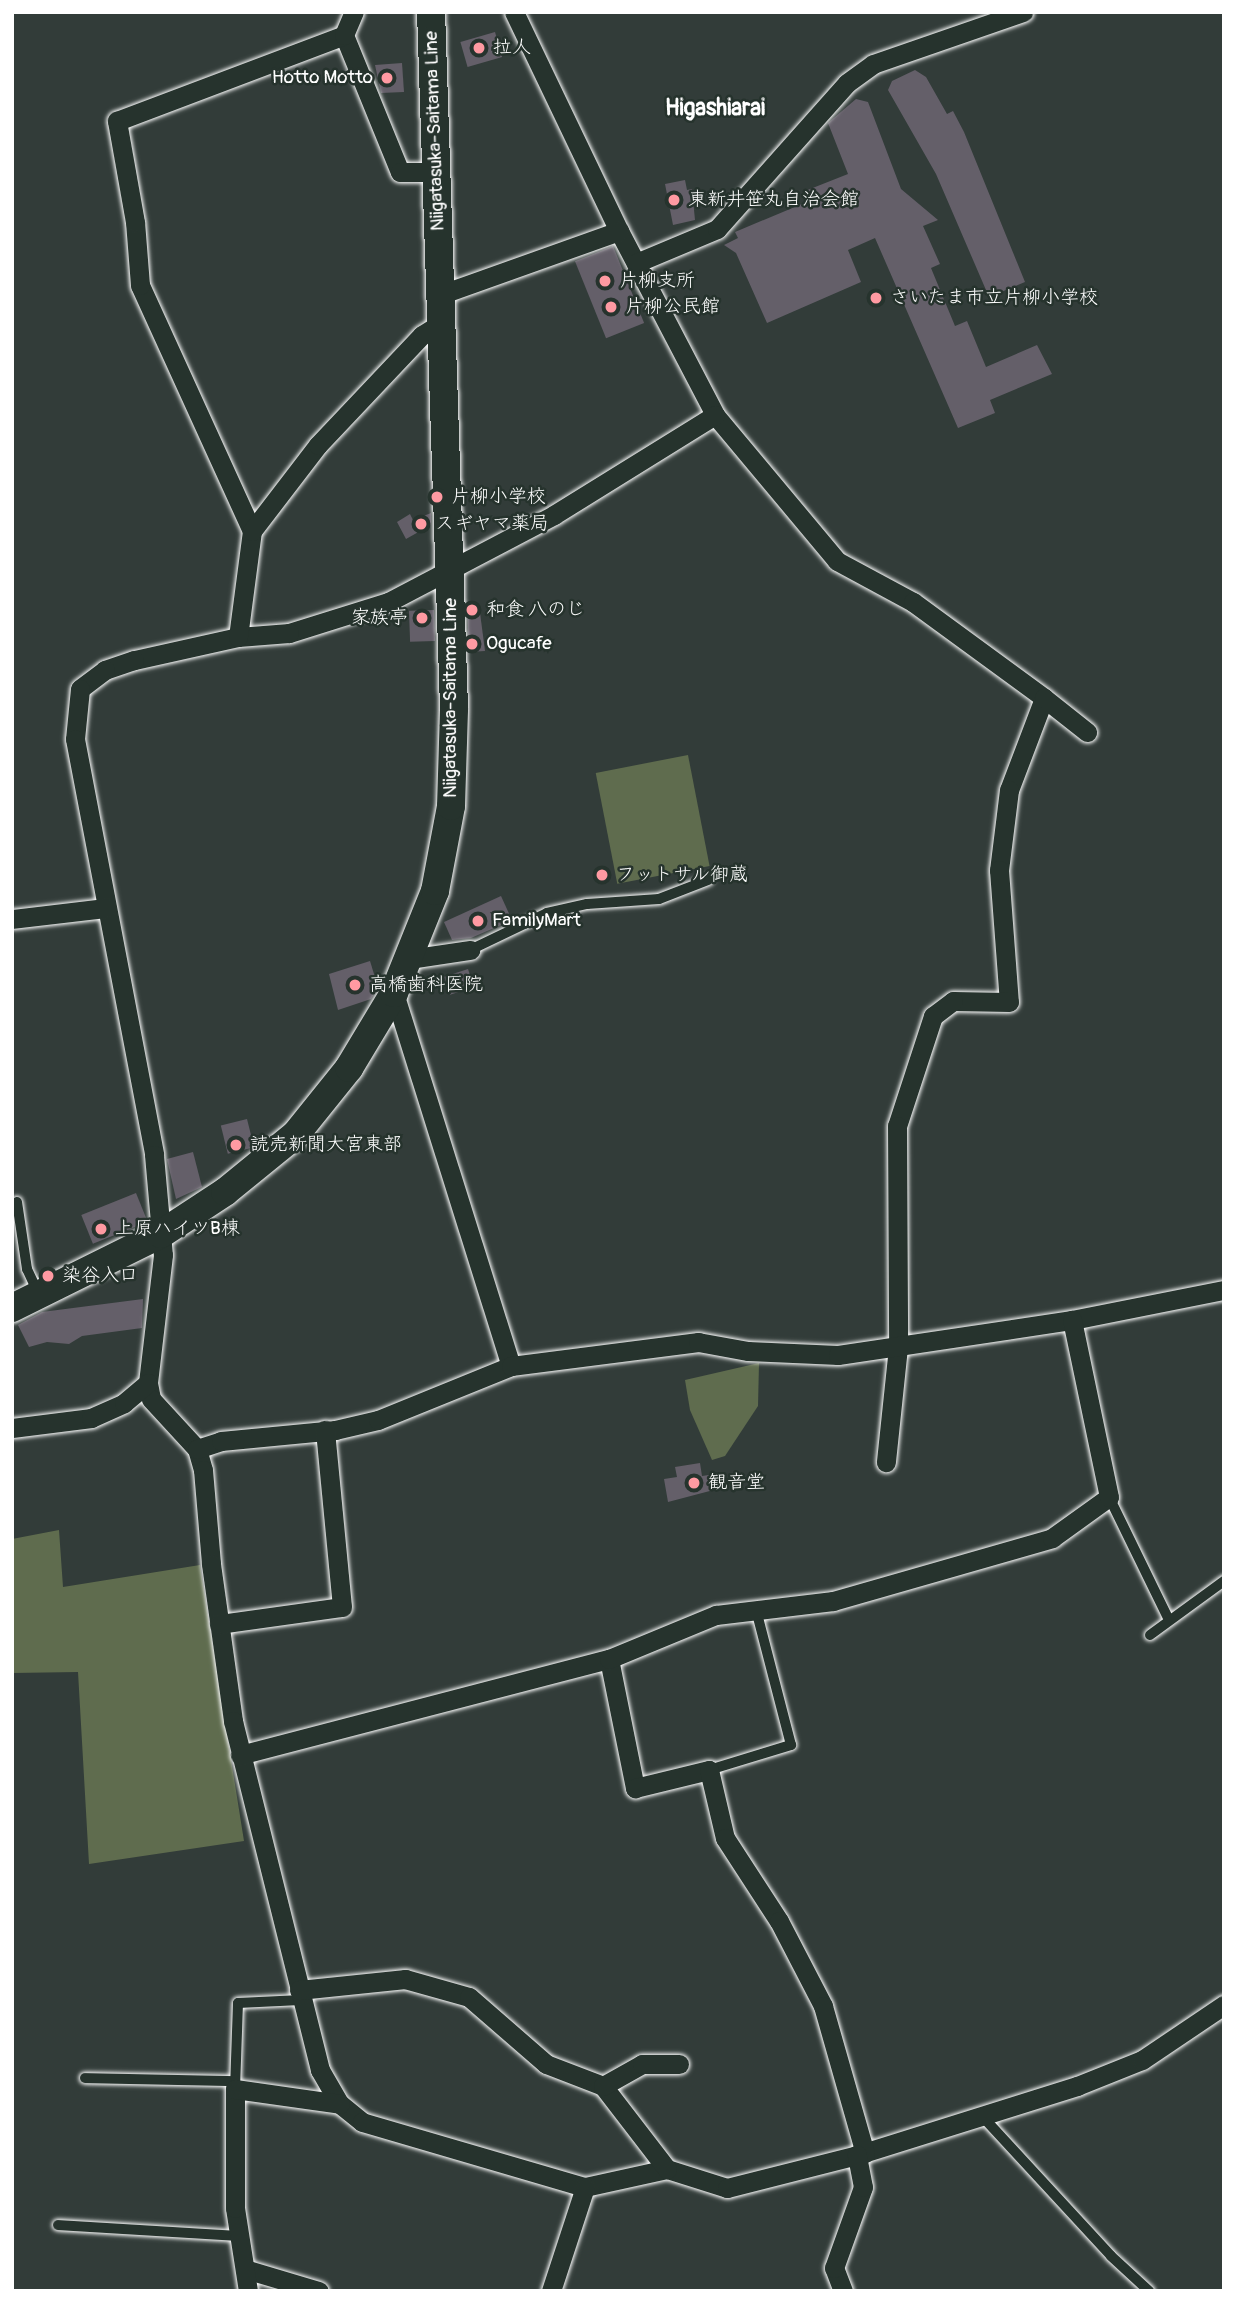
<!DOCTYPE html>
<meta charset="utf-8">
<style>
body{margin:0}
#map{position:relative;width:1236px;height:2303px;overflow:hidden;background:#323c39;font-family:Pangolin,"Klee One",sans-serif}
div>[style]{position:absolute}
.green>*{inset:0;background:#5f6c4e;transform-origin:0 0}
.building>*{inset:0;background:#645f69;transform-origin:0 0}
.roads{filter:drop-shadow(0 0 2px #fff) drop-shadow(0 0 2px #fff)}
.lane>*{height:10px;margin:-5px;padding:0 5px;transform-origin:5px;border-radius:5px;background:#26332d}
.street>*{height:19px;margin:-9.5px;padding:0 9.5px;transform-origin:9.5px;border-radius:9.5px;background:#26332d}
.secondary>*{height:28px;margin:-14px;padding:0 14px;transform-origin:14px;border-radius:14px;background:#26332d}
.dots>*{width:19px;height:19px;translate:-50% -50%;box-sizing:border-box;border:4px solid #26332d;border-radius:50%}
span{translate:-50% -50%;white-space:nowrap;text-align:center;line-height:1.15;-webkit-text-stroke:5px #26332d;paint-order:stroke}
.poi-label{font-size:19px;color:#fff}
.left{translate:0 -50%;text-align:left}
.right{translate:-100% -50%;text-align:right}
.street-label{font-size:19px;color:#fff}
.quarter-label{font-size:23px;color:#fff;font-weight:700}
.frame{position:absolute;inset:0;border:14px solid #fff;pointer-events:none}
</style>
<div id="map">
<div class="green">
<div style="left:688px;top:755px;width:113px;height:94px;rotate:79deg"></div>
<div style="clip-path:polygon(759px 1363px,758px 1406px,725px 1456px,712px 1460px,690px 1410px,685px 1380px)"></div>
<div style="clip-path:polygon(59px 1530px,63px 1587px,200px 1565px,244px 1841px,89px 1864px,78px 1672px,12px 1673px,12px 1539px)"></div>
</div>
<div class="building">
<div style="left:495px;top:32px;width:26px;height:36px;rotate:74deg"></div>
<div style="clip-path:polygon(402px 63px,404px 92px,381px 93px,375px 65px)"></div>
<div style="clip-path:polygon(915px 70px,926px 77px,947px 114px,953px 111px,964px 132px,1025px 282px,989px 297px,936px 174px,888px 90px,892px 81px)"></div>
<div style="clip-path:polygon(856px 99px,868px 102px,901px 189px,938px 220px,923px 226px,940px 264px,931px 268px,955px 326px,967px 321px,986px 367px,1037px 345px,1052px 374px,990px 400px,995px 413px,958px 428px,875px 238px,848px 250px,861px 282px,767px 323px,736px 253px,724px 245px,738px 238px,735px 232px,809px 201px,805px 191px,848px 174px,828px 123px)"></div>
<div style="clip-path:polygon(685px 180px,687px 190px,692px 189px,695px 220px,673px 225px,665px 184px)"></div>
<div style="left:613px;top:246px;width:83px;height:41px;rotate:68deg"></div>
<div style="clip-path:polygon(431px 513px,431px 525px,406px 539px,397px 522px,410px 514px,413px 520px)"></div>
<div style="clip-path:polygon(467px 605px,479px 605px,485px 651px,469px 652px)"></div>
<div style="left:434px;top:610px;width:31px;height:25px;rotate:88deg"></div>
<div style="clip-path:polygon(501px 896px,512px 920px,471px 938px,452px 940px,444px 922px)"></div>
<div style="clip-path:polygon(370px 961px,378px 987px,371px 999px,338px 1010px,329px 974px)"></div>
<div style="left:468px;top:969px;width:19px;height:25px;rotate:72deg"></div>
<div style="left:247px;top:1119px;width:29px;height:27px;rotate:76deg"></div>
<div style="clip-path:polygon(193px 1152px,202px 1187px,176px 1199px,167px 1159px)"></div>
<div style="left:136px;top:1193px;width:31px;height:59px;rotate:68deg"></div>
<div style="clip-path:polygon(143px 1299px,142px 1328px,82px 1336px,69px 1344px,47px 1342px,29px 1347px,18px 1325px,42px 1312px)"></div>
<div style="clip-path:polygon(700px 1463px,702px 1476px,722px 1473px,725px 1487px,668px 1502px,664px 1479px,677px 1477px,675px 1467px)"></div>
</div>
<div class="roads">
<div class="lane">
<div style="left:470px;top:950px;width:85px;rotate:-25.7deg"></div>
<div style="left:547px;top:913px;width:41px;rotate:-12.7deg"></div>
<div style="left:587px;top:904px;width:72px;rotate:-4deg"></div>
<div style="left:659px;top:899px;width:53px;rotate:-21.2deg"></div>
<div style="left:17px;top:1202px;width:68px;rotate:81.5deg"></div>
<div style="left:27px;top:1269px;width:26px;rotate:65deg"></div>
<div style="left:1109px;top:1497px;width:137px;rotate:64deg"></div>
<div style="left:1150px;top:1635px;width:92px;rotate:-36.1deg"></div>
<div style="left:709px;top:1770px;width:86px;rotate:-17deg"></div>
<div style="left:791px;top:1745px;width:139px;rotate:-104.5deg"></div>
<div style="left:85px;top:2078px;width:149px;rotate:1.2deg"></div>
<div style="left:235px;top:2089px;width:86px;rotate:-88deg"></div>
<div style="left:238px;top:2003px;width:63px;rotate:-2.7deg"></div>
<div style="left:982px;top:2116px;width:190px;rotate:47.3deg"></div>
<div style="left:1111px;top:2256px;width:52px;rotate:42.6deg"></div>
<div style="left:58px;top:2225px;width:180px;rotate:3.5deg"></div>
</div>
<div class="street">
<div style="left:514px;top:12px;width:243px;rotate:64.4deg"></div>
<div style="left:619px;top:231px;width:208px;rotate:62.4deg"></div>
<div style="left:715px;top:415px;width:190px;rotate:50.1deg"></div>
<div style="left:837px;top:561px;width:86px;rotate:28.3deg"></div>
<div style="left:913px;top:602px;width:162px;rotate:36.2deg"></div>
<div style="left:1044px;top:698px;width:98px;rotate:110.8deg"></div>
<div style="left:1009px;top:790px;width:81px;rotate:97.1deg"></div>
<div style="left:999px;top:870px;width:132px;rotate:85.7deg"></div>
<div style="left:1009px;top:1002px;width:56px;rotate:-179deg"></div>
<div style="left:953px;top:1001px;width:25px;rotate:143deg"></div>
<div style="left:933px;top:1016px;width:116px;rotate:108.1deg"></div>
<div style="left:897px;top:1126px;width:221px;rotate:89.7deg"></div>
<div style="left:898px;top:1347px;width:116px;rotate:96deg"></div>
<div style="left:344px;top:35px;width:148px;rotate:67.8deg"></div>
<div style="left:400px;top:172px;width:35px"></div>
<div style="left:636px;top:263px;width:88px;rotate:-22.8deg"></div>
<div style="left:717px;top:229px;width:195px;rotate:-48.3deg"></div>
<div style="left:847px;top:83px;width:32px;rotate:-36deg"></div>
<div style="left:873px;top:64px;width:159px;rotate:-19.1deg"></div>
<div style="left:442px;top:294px;width:188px;rotate:-19.6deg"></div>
<div style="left:715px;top:415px;width:190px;rotate:148.2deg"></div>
<div style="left:554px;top:515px;width:187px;rotate:152.3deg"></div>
<div style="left:388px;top:602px;width:104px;rotate:162.6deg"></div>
<div style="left:289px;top:633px;width:51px;rotate:175.5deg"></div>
<div style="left:238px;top:637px;width:107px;rotate:167.5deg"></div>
<div style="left:134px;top:660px;width:31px;rotate:161deg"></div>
<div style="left:105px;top:670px;width:31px;rotate:143deg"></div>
<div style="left:80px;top:689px;width:50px;rotate:95.7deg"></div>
<div style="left:75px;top:739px;width:423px;rotate:79.2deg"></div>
<div style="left:154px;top:1155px;width:100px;rotate:84.9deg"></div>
<div style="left:163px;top:1255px;width:129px;rotate:96.7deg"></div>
<div style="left:148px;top:1383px;width:16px;rotate:79deg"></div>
<div style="left:151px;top:1399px;width:68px;rotate:47.4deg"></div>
<div style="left:197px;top:1449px;width:22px;rotate:74deg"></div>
<div style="left:203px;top:1470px;width:94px;rotate:85.1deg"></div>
<div style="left:211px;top:1564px;width:159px;rotate:82deg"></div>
<div style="left:233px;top:1721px;width:360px;rotate:76deg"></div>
<div style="left:320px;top:2070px;width:39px;rotate:60deg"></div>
<div style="left:340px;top:2104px;width:28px;rotate:39deg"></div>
<div style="left:362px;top:2122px;width:232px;rotate:16.3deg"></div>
<div style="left:585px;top:2187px;width:84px;rotate:-12.4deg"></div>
<div style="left:667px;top:2169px;width:63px;rotate:17.6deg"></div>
<div style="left:727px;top:2188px;width:134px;rotate:-14.2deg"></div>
<div style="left:857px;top:2155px;width:231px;rotate:-17.4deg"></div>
<div style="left:1077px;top:2086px;width:70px;rotate:-21.8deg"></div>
<div style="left:1142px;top:2060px;width:99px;rotate:-33.9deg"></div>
<div style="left:252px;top:531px;width:270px;rotate:-114.5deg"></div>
<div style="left:140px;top:285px;width:63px;rotate:-94.5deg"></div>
<div style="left:135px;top:222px;width:103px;rotate:-100.1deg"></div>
<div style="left:117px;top:121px;width:243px;rotate:-20.7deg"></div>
<div style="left:344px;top:35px;width:25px;rotate:-67deg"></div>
<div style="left:238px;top:637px;width:107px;rotate:-82.5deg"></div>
<div style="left:252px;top:531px;width:108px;rotate:-52.5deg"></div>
<div style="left:318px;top:445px;width:151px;rotate:-46.6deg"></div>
<div style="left:422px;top:335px;width:25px;rotate:-32deg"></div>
<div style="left:1044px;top:698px;width:55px;rotate:38.3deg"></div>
<div style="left:12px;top:919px;width:95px;rotate:-6.7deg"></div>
<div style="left:409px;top:959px;width:62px;rotate:-8.4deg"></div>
<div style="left:394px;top:993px;width:391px;rotate:72.6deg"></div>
<div style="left:12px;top:1428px;width:80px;rotate:-7.2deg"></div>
<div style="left:91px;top:1418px;width:36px;rotate:-24deg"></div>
<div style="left:124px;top:1403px;width:31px;rotate:-40deg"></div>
<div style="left:197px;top:1449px;width:25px;rotate:-18deg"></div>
<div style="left:221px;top:1441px;width:115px;rotate:-5.5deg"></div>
<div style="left:335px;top:1430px;width:44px;rotate:-13.1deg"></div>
<div style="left:378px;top:1420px;width:144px;rotate:-22.1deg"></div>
<div style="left:511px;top:1366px;width:189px;rotate:-7.3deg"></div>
<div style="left:698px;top:1342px;width:51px;rotate:10.2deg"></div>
<div style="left:748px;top:1351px;width:90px;rotate:2.5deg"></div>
<div style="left:838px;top:1355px;width:237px;rotate:-8.5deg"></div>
<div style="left:1072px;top:1320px;width:155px;rotate:-11.2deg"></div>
<div style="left:219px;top:1624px;width:124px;rotate:-7.9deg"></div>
<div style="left:342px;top:1607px;width:178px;rotate:-95.5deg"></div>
<div style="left:609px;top:1659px;width:132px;rotate:78.6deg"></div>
<div style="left:635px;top:1788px;width:76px;rotate:-13.7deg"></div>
<div style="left:709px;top:1770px;width:70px;rotate:76.8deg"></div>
<div style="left:725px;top:1838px;width:99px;rotate:57deg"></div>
<div style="left:779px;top:1921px;width:96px;rotate:62.6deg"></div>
<div style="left:823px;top:2006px;width:153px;rotate:74.1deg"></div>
<div style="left:240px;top:1755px;width:381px;rotate:-14.6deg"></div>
<div style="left:609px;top:1659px;width:116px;rotate:-22.4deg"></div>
<div style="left:716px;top:1615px;width:118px;rotate:-6.8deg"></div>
<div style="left:833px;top:1601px;width:228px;rotate:-16deg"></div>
<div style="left:1052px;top:1538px;width:70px;rotate:-35.7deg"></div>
<div style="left:1109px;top:1497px;width:181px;rotate:-101.8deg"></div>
<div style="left:299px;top:1990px;width:107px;rotate:-5.9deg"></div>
<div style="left:405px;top:1979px;width:66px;rotate:15.7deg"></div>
<div style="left:469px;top:1997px;width:102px;rotate:41deg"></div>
<div style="left:546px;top:2064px;width:61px;rotate:21.1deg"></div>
<div style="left:603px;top:2086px;width:105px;rotate:52.4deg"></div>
<div style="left:603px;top:2086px;width:45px;rotate:-29.4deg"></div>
<div style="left:642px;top:2064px;width:37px"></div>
<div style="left:245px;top:2269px;width:77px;rotate:16.6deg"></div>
<div style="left:248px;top:2291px;width:84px;rotate:-98.9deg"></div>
<div style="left:235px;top:2208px;width:119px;rotate:-90deg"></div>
<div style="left:235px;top:2089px;width:106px;rotate:8.1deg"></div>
<div style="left:551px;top:2291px;width:109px;rotate:-71.9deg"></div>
<div style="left:843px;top:2291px;width:25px;rotate:-111deg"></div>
<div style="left:834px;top:2268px;width:86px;rotate:-70.3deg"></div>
<div style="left:863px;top:2187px;width:33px;rotate:-101deg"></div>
</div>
<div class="secondary">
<div style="left:12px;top:1308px;width:166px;rotate:-26.4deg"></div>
<div style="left:161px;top:1234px;width:77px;rotate:-33.3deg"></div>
<div style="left:225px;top:1192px;width:92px;rotate:-39.2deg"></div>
<div style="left:296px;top:1134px;width:85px;rotate:-51.2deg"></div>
<div style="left:349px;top:1068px;width:87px;rotate:-59deg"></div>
<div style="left:394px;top:993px;width:110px;rotate:-68.1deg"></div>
<div style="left:435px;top:891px;width:86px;rotate:-79.3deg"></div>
<div style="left:451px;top:806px;width:98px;rotate:-88.2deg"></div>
<div style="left:454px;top:708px;width:696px;rotate:-91.89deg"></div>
</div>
</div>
<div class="dots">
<div style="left:479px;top:48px;background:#ff9aa2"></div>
<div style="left:387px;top:78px;background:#ff9aa2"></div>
<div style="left:674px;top:200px;background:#ff9aa2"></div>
<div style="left:605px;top:281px;background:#ff9aa2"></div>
<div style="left:876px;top:298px;background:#ff9aa2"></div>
<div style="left:611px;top:307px;background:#ff9aa2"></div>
<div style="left:437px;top:497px;background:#ff9aa2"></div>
<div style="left:421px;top:524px;background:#ff9aa2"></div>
<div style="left:472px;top:610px;background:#ff9aa2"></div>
<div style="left:422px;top:618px;background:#ff9aa2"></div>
<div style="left:472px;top:644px;background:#ff9aa2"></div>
<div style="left:602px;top:875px;background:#ff9aa2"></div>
<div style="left:478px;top:921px;background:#ff9aa2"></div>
<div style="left:355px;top:985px;background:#ff9aa2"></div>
<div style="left:236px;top:1145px;background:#ff9aa2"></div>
<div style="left:101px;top:1229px;background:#ff9aa2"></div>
<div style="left:48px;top:1276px;background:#ff9aa2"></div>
<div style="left:694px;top:1483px;background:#ff9aa2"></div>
</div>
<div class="poi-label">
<span class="left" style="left:493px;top:48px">拉人</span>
<span class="right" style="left:373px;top:78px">Hotto Motto</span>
<span class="left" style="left:688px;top:200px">東新井笹丸自治会館</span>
<span class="left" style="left:619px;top:281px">片柳支所</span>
<span class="left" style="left:890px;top:298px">さいたま市立片柳小学校</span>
<span class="left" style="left:625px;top:307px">片柳公民館</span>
<span class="left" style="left:451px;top:497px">片柳小学校</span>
<span class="left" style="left:435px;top:524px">スギヤマ薬局</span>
<span class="left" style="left:486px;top:610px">和食 八のじ</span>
<span class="right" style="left:408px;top:618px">家族亭</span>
<span class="left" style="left:486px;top:644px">Ogucafe</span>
<span class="left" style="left:616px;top:875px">フットサル御蔵</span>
<span class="left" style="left:492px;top:921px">FamilyMart</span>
<span class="left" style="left:369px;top:985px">高橋歯科医院</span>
<span class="left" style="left:250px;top:1145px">読売新聞大宮東部</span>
<span class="left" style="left:115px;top:1229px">上原ハイツB棟</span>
<span class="left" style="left:62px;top:1276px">染谷入口</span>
<span class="left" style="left:708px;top:1483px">観音堂</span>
</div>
<div class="street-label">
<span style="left:435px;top:131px;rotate:-92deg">Niigatasuka-Saitama Line</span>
<span style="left:451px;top:698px;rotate:-90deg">Niigatasuka-Saitama Line</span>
</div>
<div class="quarter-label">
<span style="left:715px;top:108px">Higashiarai</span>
</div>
<div class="frame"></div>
</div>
